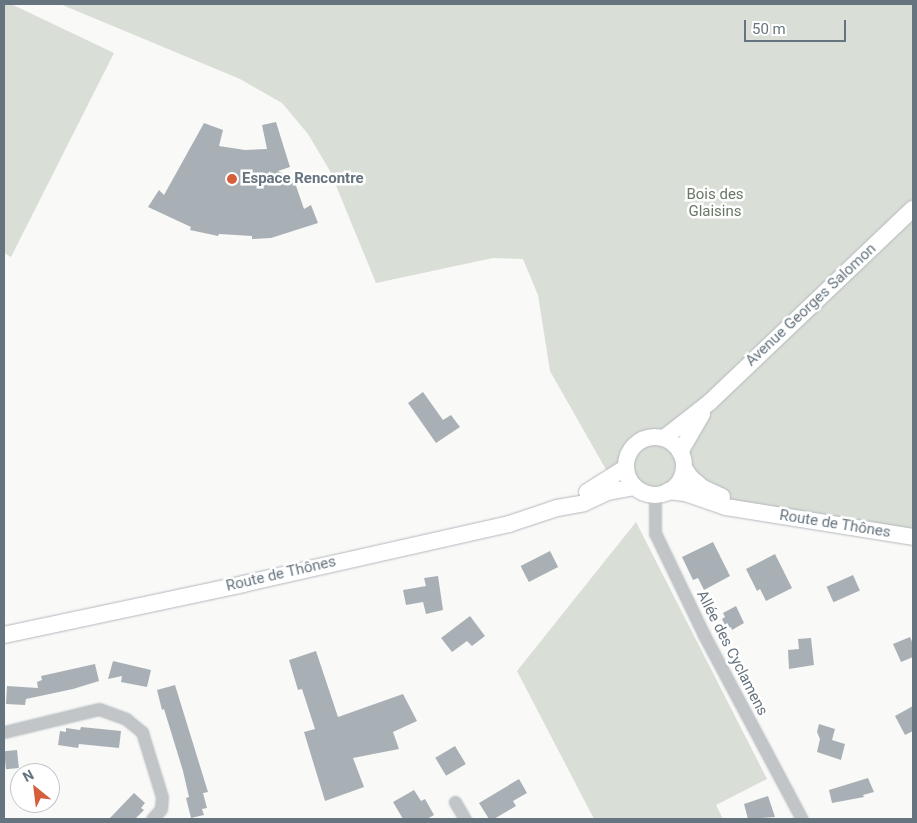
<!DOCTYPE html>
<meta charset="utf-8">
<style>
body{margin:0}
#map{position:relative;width:917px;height:823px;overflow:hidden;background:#f9f9f7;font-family:Roboto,sans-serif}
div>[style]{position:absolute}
.green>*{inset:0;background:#d9ded7}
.building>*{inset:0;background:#a9b0b5;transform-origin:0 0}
.roads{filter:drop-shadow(0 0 1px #b3b8bd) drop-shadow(0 0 1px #b3b8bd)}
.street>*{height:11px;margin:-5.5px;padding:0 5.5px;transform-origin:5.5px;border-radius:5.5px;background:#c1c5c8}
.secondary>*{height:16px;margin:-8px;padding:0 8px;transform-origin:8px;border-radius:8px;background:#fff}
.secondary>.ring{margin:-8px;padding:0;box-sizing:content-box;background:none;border:16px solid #fff;border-radius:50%}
.dots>*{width:14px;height:14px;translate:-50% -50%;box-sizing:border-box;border:2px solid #fff;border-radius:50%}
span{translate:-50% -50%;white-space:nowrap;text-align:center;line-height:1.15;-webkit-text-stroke:5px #fff;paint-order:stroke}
.poi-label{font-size:15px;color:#66747f;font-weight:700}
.left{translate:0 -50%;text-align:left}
.park-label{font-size:15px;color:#687865}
.street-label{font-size:15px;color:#66747f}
.frame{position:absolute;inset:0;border:5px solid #66747f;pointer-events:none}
.north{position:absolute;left:10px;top:763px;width:50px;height:50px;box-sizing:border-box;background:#fff;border:1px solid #c2c7cc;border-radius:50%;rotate:331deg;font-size:14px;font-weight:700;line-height:20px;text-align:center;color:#66747f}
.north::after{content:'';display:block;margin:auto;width:18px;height:22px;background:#d55f3b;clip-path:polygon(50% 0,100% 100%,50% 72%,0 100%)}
.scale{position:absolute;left:744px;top:20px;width:102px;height:22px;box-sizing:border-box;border:2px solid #66747f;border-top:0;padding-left:6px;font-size:15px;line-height:18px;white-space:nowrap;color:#66747f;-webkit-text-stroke:4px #fff;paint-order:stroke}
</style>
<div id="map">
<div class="green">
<div style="clip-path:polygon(4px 4px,11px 4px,114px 53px,11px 257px,4px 253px)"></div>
<div style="clip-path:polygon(60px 4px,913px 4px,913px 537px,617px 489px,550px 371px,538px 295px,523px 259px,493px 258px,376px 283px,330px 171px,308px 134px,282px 103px,240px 79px)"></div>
<div style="clip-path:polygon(636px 522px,767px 779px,716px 805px,723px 819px,594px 819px,517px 671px)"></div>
</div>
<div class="building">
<div style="clip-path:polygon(276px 122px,290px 167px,278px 171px,294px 180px,304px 209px,311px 205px,318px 223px,271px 238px,252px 239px,252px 236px,219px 234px,218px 236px,190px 230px,191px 227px,148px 207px,159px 190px,164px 195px,204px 123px,223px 130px,219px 146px,245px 150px,267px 149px,262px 125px)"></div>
<div style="clip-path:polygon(423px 392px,443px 420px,451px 415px,460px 427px,436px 443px,408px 403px)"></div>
<div style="clip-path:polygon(713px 542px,730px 576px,704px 590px,698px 578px,693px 580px,682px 557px)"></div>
<div style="left:550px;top:551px;width:18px;height:33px;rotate:63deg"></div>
<div style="clip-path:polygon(775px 554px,792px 588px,766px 601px,760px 589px,757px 591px,746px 569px)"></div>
<div style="left:853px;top:575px;width:17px;height:29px;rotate:66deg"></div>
<div style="clip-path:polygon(438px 576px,443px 610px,426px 614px,423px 602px,406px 605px,403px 590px,426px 586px,424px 578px)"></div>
<div style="clip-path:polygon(736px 606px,744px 623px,732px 630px,731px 627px,727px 629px,722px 619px,725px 617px,723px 613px)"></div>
<div style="clip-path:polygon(470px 616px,485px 636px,472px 646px,467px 641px,452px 652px,441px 638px)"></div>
<div style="clip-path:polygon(910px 637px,913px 644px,913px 657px,901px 662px,893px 644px)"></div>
<div style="clip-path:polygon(811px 638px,814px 665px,789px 669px,788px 650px,799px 649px,798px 639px)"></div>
<div style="clip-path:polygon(316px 651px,338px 717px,403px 694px,417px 721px,393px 732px,399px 749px,353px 758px,364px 787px,325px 801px,304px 732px,315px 729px,302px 689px,298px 690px,289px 660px)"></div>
<div style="clip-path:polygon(113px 661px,151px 670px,147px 687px,121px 682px,122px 676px,108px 679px)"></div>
<div style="clip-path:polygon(95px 664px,99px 681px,73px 689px,26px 699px,25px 705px,6px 704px,7px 686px,38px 688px,37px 682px,42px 680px,41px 676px)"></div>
<div style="clip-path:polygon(175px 685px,208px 792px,203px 793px,207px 808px,202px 809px,204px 815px,191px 818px,186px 798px,189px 797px,183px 771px,164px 709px,162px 710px,157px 690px)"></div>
<div style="clip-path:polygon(913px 706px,913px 731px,905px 735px,895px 716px)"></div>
<div style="clip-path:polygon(819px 724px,835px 729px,832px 740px,845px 744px,841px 760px,817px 752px,820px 739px,817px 732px)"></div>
<div style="clip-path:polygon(81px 727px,121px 731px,119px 748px,79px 744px,78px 748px,58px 745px,60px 731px,66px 732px,66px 728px,80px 730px)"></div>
<div style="left:455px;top:746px;width:21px;height:23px;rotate:59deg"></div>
<div style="left:17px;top:750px;width:18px;height:13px;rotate:84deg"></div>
<div style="clip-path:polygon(868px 778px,874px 792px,863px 795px,864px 797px,832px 803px,829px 790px)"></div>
<div style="clip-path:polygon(519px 779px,527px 793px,513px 801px,516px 806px,494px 819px,489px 819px,479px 803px)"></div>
<div style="clip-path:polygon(414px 790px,421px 801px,425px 799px,434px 815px,427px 819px,403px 819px,393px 802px)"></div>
<div style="clip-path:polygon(134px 793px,145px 803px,141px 808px,144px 810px,135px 819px,109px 819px)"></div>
<div style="clip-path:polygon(768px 796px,775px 817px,748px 819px,744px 804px)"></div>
</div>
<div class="roads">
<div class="street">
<div style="left:655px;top:495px;width:38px;rotate:90deg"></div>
<div style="left:655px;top:533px;width:113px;rotate:64.3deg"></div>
<div style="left:704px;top:635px;width:208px;rotate:62deg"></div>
<div style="left:4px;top:732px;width:98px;rotate:-13.6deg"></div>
<div style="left:99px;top:709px;width:29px;rotate:20deg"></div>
<div style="left:126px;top:719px;width:21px;rotate:39deg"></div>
<div style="left:142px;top:732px;width:68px;rotate:72.9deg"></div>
<div style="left:162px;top:797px;width:12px;rotate:95deg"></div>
<div style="left:161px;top:809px;width:13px;rotate:132deg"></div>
<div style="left:455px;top:802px;width:20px;rotate:60deg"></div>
</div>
<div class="secondary">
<div class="ring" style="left:626px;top:437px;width:42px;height:42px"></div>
<div style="left:664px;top:438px;width:58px;rotate:-38deg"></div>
<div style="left:710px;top:402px;width:280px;rotate:-43.6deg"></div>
<div style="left:680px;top:452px;width:44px;rotate:-59.9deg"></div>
<div style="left:684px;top:468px;width:12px;rotate:55deg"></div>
<div style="left:691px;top:478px;width:16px;rotate:40deg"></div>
<div style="left:703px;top:488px;width:21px;rotate:25deg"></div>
<div style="left:668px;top:491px;width:17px;rotate:7deg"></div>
<div style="left:685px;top:493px;width:43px;rotate:18.9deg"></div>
<div style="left:726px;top:507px;width:189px;rotate:9.1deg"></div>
<div style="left:587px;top:492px;width:45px;rotate:-32.3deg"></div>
<div style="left:4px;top:635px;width:244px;rotate:-12deg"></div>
<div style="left:243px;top:584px;width:273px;rotate:-12.7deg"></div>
<div style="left:509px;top:524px;width:51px;rotate:-18.4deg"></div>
<div style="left:557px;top:508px;width:27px;rotate:-10deg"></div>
<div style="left:584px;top:503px;width:26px;rotate:-25deg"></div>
<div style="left:608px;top:492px;width:26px;rotate:-11deg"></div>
</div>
</div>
<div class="dots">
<div style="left:232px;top:179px;background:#d55f3b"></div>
</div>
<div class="poi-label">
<span class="left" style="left:242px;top:179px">Espace Rencontre</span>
</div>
<div class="park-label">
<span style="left:715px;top:203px">Bois des<br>Glaisins</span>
</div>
<div class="street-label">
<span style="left:811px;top:305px;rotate:-43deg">Avenue Georges Salomon</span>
<span style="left:835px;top:524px;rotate:9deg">Route de Thônes</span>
<span style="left:281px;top:574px;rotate:-13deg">Route de Thônes</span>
<span style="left:732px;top:653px;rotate:63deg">Allée des Cyclamens</span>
</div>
<div class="frame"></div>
<div class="north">N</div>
<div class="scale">50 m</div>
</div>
